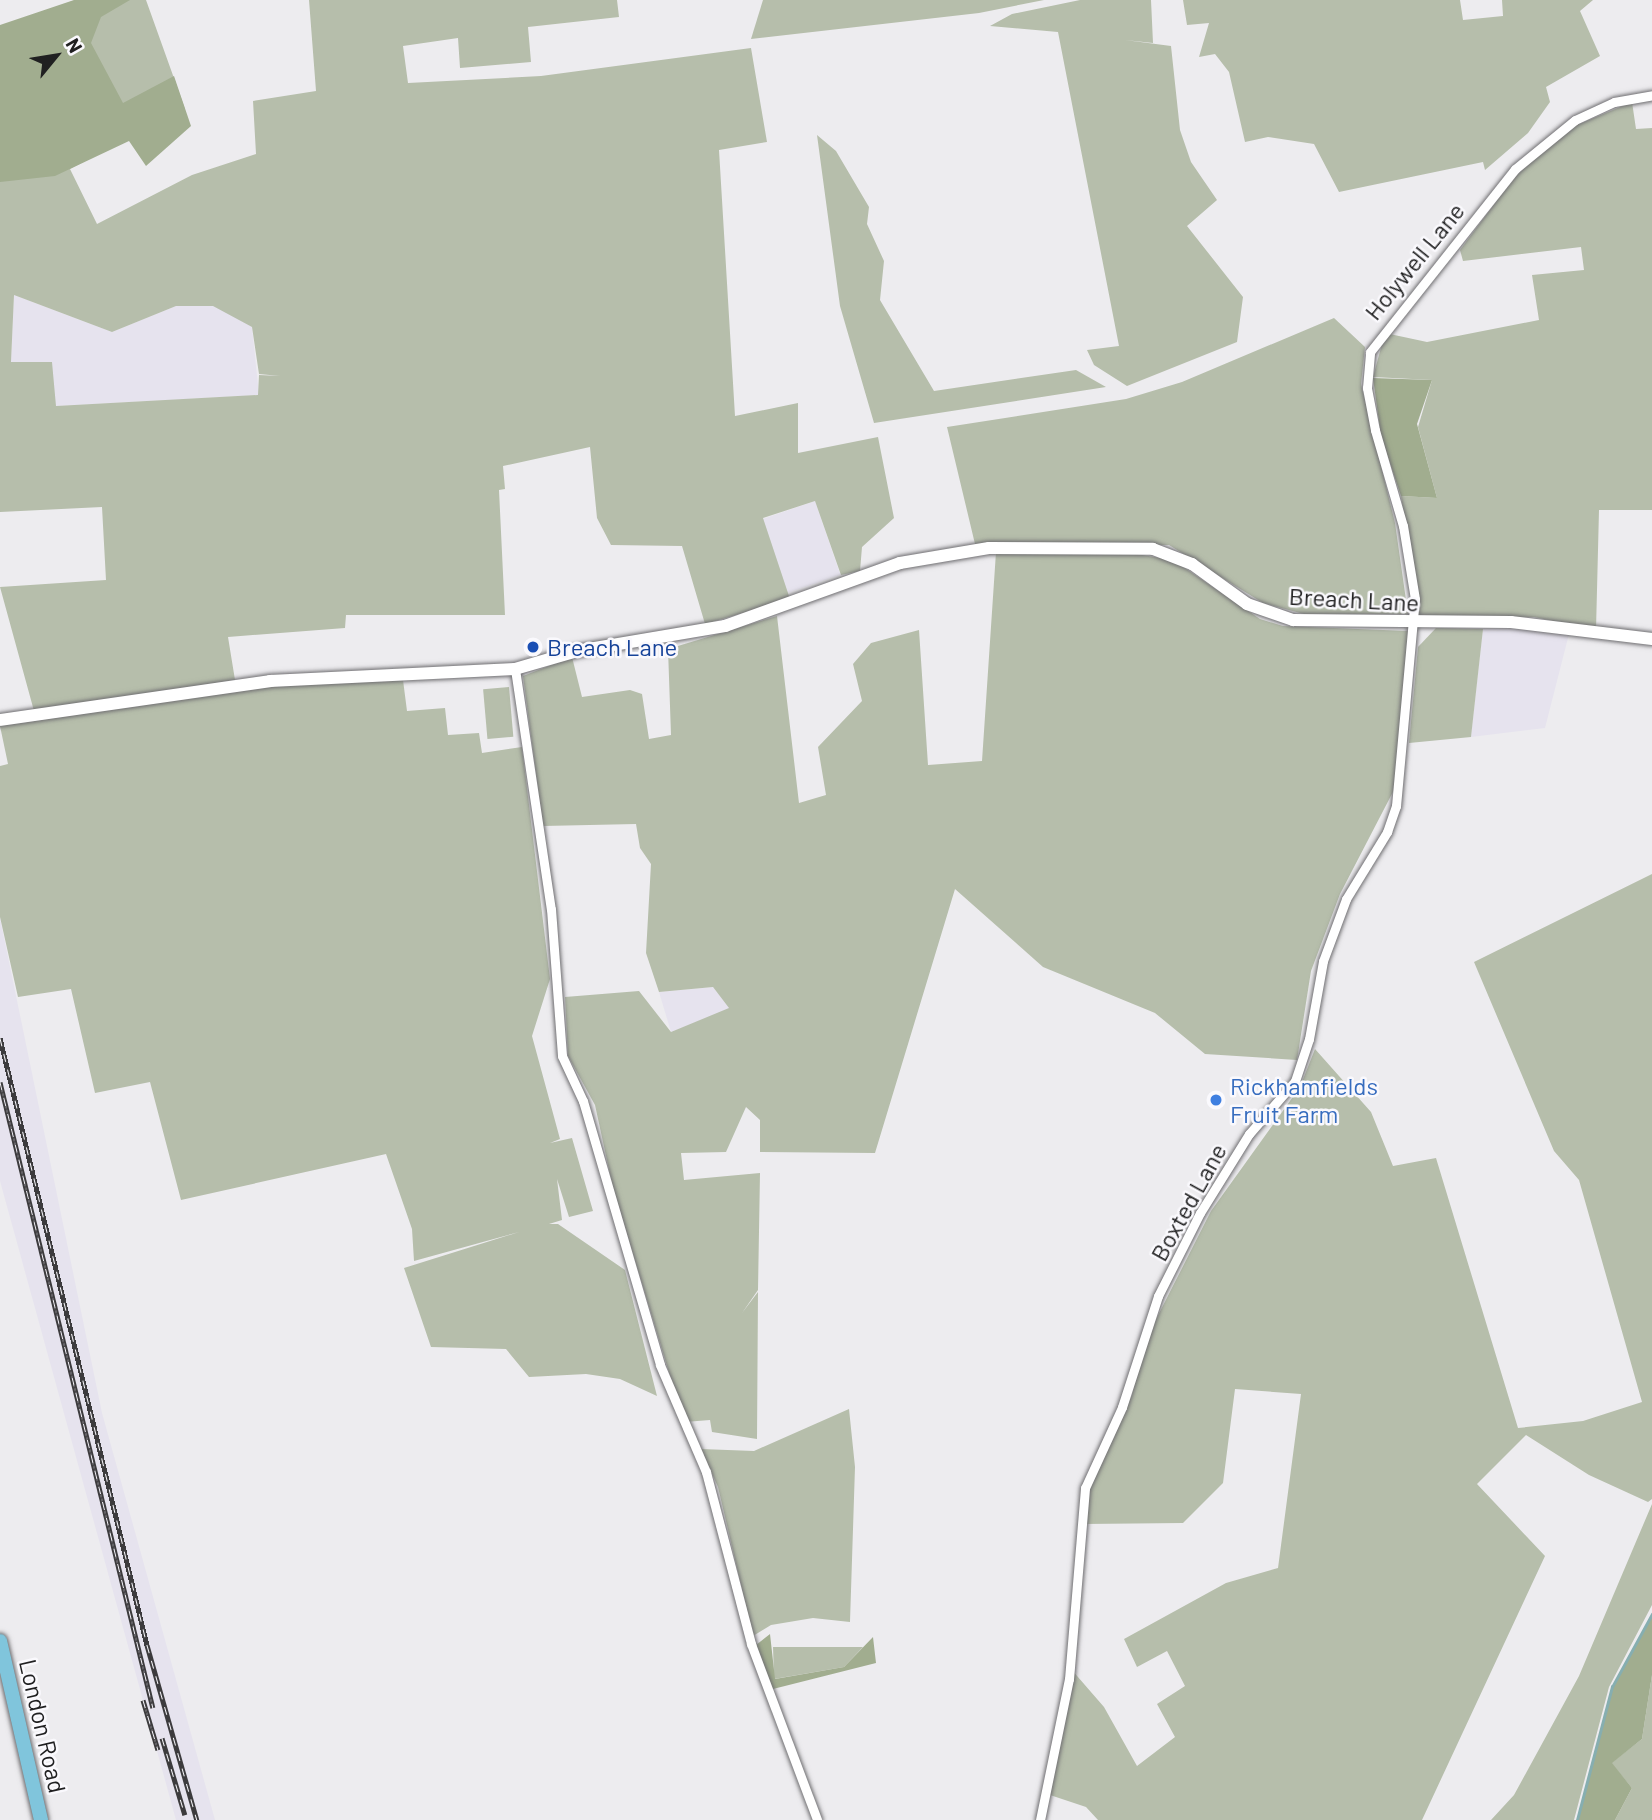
<!DOCTYPE html>
<style>
body{margin:0}
#map{position:relative;width:1652px;height:1820px;overflow:hidden;background:#edecef;font-family:Barlow,sans-serif}
div>[style]{position:absolute}
.built>*{inset:0;background:#e6e3ee;transform-origin:0 0}
.green>*{inset:0;background:#b6beab;transform-origin:0 0}
.forest>*{inset:0;background:#a1ad8f}
.stream>*{height:2.5px;margin:-1.25px;padding:0 1.25px;transform-origin:1.25px;border-radius:1.25px;background:#86aeb0}
.roads{filter:drop-shadow(0 0 2px #6f6e71) drop-shadow(0 0 2px #6f6e71)}
.street>*{height:9px;margin:-4.5px;padding:0 4.5px;transform-origin:4.5px;border-radius:4.5px;background:#fff}
.secondary>*{height:12px;margin:-6px;padding:0 6px;transform-origin:6px;border-radius:6px;background:#fff}
.primary>*{height:14px;margin:-7px;padding:0 7px;transform-origin:7px;border-radius:7px;background:#80c5dc}
.rail>*{height:5px;margin-top:-2.5px;transform-origin:0;background:repeating-linear-gradient(90deg,#faf9fd 0 8px,#3c3b3d 0 16px);box-sizing:border-box;border-block:2px solid #3c3b3d}
.dots>*{width:19px;height:19px;translate:-50% -50%;box-sizing:border-box;border:4px solid #faf9fd;border-radius:50%}
span{translate:-50% -50%;white-space:nowrap;text-align:center;line-height:1.15;-webkit-text-stroke:5px #faf9fd;paint-order:stroke}
.street-label{font-size:24px;color:#202021}
.transit-label{font-size:24px;color:#164399}
.left{translate:0 -50%;text-align:left}
.shop-label{font-size:24px;color:#366cbe}
.north{position:absolute;left:21px;top:21px;width:70px;height:70px;-webkit-text-stroke:5px #faf9fd;paint-order:stroke;rotate:60deg;font-size:19px;font-weight:700;line-height:28px;text-align:center;color:#202021}
.north::after{content:'';display:block;margin:auto;width:24px;height:32px;background:#202021;clip-path:polygon(50% 0,100% 100%,50% 72%,0 100%)}
</style>
<div id="map">
<div class="built">
<div style="clip-path:polygon(14px 295px,112px 332px,176px 306px,218px 306px,252px 327px,259px 395px,56px 406px,11px 362px)"></div>
<div style="left:815px;top:501px;width:78px;height:56px;rotate:71deg"></div>
<div style="clip-path:polygon(1538px 628px,1569px 634px,1545px 728px,1471px 737px,1483px 629px)"></div>
<div style="clip-path:polygon(0 918px,102px 1413px,215px 1820px,176px 1820px,0 1181px)"></div>
<div style="clip-path:polygon(713px 987px,730px 1009px,671px 1032px,659px 992px)"></div>
</div>
<div class="green">
<div style="clip-path:polygon(evenodd,76px 0,146px 0,185px 109px,70px 169px,97px 224px,192px 175px,256px 154px,253px 101px,316px 91px,309px 0,617px 0,619px 17px,528px 27px,531px 62px,460px 68px,458px 38px,403px 46px,408px 83px,541px 76px,751px 48px,767px 142px,719px 150px,735px 416px,798px 403px,798px 453px,878px 437px,894px 518px,862px 547px,860px 571px,841px 575px,815px 501px,763px 518px,790px 599px,705px 624px,682px 546px,611px 545px,597px 518px,590px 447px,503px 466px,505px 489px,499px 490px,505px 615px,346px 615px,345px 628px,228px 637px,235px 680px,34px 711px,0 587px,106px 580px,102px 507px,0 512px,0 26px,76px 0,14px 295px,112px 332px,176px 306px,213px 306px,252px 327px,259px 374px,280px 376px,259px 375px,258px 395px,56px 406px,52px 362px,11px 362px,14px 295px)"></div>
<div style="clip-path:polygon(763px 0,1044px 0,979px 13px,751px 39px)"></div>
<div style="clip-path:polygon(1080px 0,1151px 0,1153px 43px,1125px 40px,1171px 46px,1180px 130px,1191px 162px,1217px 200px,1187px 226px,1243px 297px,1237px 342px,1127px 386px,1094px 365px,1087px 350px,1119px 346px,1058px 32px,990px 26px,1012px 14px)"></div>
<div style="clip-path:polygon(1183px 0,1460px 0,1463px 20px,1503px 16px,1502px 0,1593px 0,1580px 11px,1600px 56px,1546px 87px,1550px 102px,1528px 133px,1485px 170px,1483px 162px,1339px 192px,1314px 144px,1268px 137px,1245px 142px,1229px 72px,1215px 54px,1199px 57px,1209px 23px,1187px 25px)"></div>
<div style="clip-path:polygon(1632px 102px,1636px 129px,1652px 128px,1652px 510px,1599px 510px,1596px 630px,1534px 617px,1420px 620px,1401px 496px,1437px 498px,1418px 427px,1432px 380px,1373px 377px,1385px 333px,1427px 342px,1539px 320px,1532px 275px,1584px 270px,1581px 247px,1463px 261px,1460px 250px,1513px 179px,1565px 130px)"></div>
<div style="clip-path:polygon(817px 135px,836px 151px,869px 207px,867px 224px,884px 261px,880px 300px,934px 391px,1076px 370px,1106px 387px,874px 423px,840px 306px)"></div>
<div style="clip-path:polygon(1334px 318px,1365px 347px,1361px 384px,1395px 523px,1408px 614px,1304px 614px,1263px 603px,1169px 545px,975px 544px,947px 427px,1126px 399px,1182px 382px)"></div>
<div style="clip-path:polygon(996px 552px,1130px 553px,1173px 560px,1260px 619px,1283px 626px,1408px 631px,1395px 788px,1340px 894px,1311px 971px,1297px 1060px,1205px 1054px,1155px 1013px,1043px 967px,955px 889px,875px 1153px,760px 1152px,760px 1120px,746px 1107px,726px 1152px,681px 1153px,684px 1180px,760px 1173px,758px 1290px,742px 1313px,758px 1292px,757px 1439px,712px 1432px,710px 1420px,685px 1422px,678px 1402px,613px 1188px,595px 1105px,568px 1056px,565px 997px,639px 991px,671px 1032px,729px 1008px,713px 987px,659px 992px,646px 953px,651px 864px,640px 848px,636px 824px,543px 826px,523px 676px,572px 657px,582px 697px,630px 690px,642px 694px,649px 739px,671px 735px,668px 649px,777px 616px,799px 803px,826px 795px,818px 747px,862px 701px,853px 664px,871px 643px,919px 630px,928px 765px,982px 761px)"></div>
<div style="clip-path:polygon(1436px 628px,1483px 629px,1471px 737px,1409px 743px,1418px 647px)"></div>
<div style="clip-path:polygon(403px 680px,407px 711px,445px 708px,448px 735px,479px 733px,482px 753px,522px 747px,550px 979px,532px 1036px,560px 1139px,550px 1143px,572px 1138px,593px 1211px,569px 1217px,557px 1179px,562px 1220px,549px 1224px,558px 1224px,625px 1270px,657px 1396px,620px 1379px,586px 1374px,529px 1377px,506px 1349px,431px 1347px,404px 1268px,519px 1232px,414px 1261px,412px 1229px,386px 1154px,181px 1200px,150px 1082px,95px 1093px,71px 989px,18px 997px,0 917px,0 766px,8px 764px,0 726px,272px 686px)"></div>
<div style="left:509px;top:687px;width:50px;height:26px;rotate:85deg"></div>
<div style="clip-path:polygon(1652px 874px,1652px 1499px,1648px 1502px,1589px 1475px,1526px 1435px,1477px 1484px,1545px 1556px,1422px 1820px,1098px 1820px,1086px 1807px,1050px 1795px,1071px 1669px,1104px 1707px,1137px 1766px,1175px 1737px,1157px 1704px,1185px 1686px,1167px 1651px,1137px 1667px,1124px 1639px,1226px 1583px,1278px 1568px,1301px 1394px,1235px 1389px,1223px 1483px,1183px 1523px,1084px 1524px,1088px 1492px,1132px 1395px,1143px 1345px,1211px 1211px,1300px 1087px,1315px 1049px,1371px 1112px,1393px 1166px,1436px 1158px,1518px 1428px,1583px 1421px,1642px 1402px,1579px 1180px,1554px 1151px,1474px 962px)"></div>
<div style="clip-path:polygon(849px 1409px,855px 1467px,850px 1622px,813px 1618px,771px 1625px,753px 1636px,718px 1487px,701px 1449px,754px 1451px)"></div>
<div style="clip-path:polygon(1652px 1504px,1652px 1605px,1609px 1687px,1574px 1820px,1491px 1820px,1514px 1795px,1579px 1676px)"></div>
<div style="clip-path:polygon(773px 1647px,863px 1647px,844px 1667px,774px 1679px)"></div>
<div style="clip-path:polygon(1652px 1675px,1652px 1820px,1615px 1820px,1632px 1788px,1611px 1763px,1642px 1739px)"></div>
</div>
<div class="forest">
<div style="clip-path:polygon(74px 0,130px 0,101px 17px,91px 43px,123px 103px,174px 76px,191px 126px,146px 166px,129px 141px,55px 176px,0 182px,0 25px)"></div>
<div style="clip-path:polygon(1373px 378px,1432px 380px,1417px 424px,1437px 498px,1401px 496px,1381px 436px)"></div>
<div style="clip-path:polygon(1652px 1614px,1652px 1675px,1642px 1739px,1612px 1763px,1632px 1788px,1615px 1820px,1577px 1820px,1612px 1687px)"></div>
<div style="clip-path:polygon(770px 1634px,775px 1679px,844px 1667px,873px 1637px,876px 1663px,773px 1689px,756px 1645px)"></div>
</div>
<div class="stream">
<div style="left:1577px;top:1820px;width:138px;rotate:-75.3deg"></div>
<div style="left:1612px;top:1687px;width:83px;rotate:-61.3deg"></div>
</div>
<div class="roads">
<div class="street">
<div style="left:515px;top:669px;width:243px;rotate:81.5deg"></div>
<div style="left:551px;top:909px;width:147px;rotate:85.7deg"></div>
<div style="left:562px;top:1056px;width:50px;rotate:65deg"></div>
<div style="left:583px;top:1101px;width:275px;rotate:73.7deg"></div>
<div style="left:660px;top:1365px;width:116px;rotate:66.7deg"></div>
<div style="left:706px;top:1472px;width:178px;rotate:75.3deg"></div>
<div style="left:751px;top:1644px;width:188px;rotate:69.4deg"></div>
<div style="left:1040px;top:1820px;width:144px;rotate:-78.4deg"></div>
<div style="left:1069px;top:1679px;width:192px;rotate:-85.2deg"></div>
<div style="left:1085px;top:1488px;width:89px;rotate:-65.4deg"></div>
<div style="left:1122px;top:1407px;width:117px;rotate:-72deg"></div>
<div style="left:1158px;top:1296px;width:93px;rotate:-63.2deg"></div>
<div style="left:1200px;top:1213px;width:93px;rotate:-58.2deg"></div>
<div style="left:1249px;top:1134px;width:70px;rotate:-49deg"></div>
<div style="left:1295px;top:1081px;width:44px;rotate:-71.6deg"></div>
<div style="left:1309px;top:1039px;width:79px;rotate:-79.8deg"></div>
<div style="left:1323px;top:961px;width:66px;rotate:-69.6deg"></div>
<div style="left:1346px;top:899px;width:79px;rotate:-58.5deg"></div>
<div style="left:1387px;top:832px;width:28px;rotate:-71deg"></div>
<div style="left:1396px;top:806px;width:208px;rotate:-84.8deg"></div>
<div style="left:1415px;top:599px;width:74px;rotate:-99.3deg"></div>
<div style="left:1403px;top:526px;width:100px;rotate:-106.3deg"></div>
<div style="left:1375px;top:430px;width:43px;rotate:-100.8deg"></div>
<div style="left:1367px;top:388px;width:36px;rotate:-85deg"></div>
<div style="left:1370px;top:352px;width:233px;rotate:-51.6deg"></div>
<div style="left:1515px;top:169px;width:77px;rotate:-39.2deg"></div>
<div style="left:1575px;top:120px;width:43px;rotate:-24.8deg"></div>
<div style="left:1614px;top:102px;width:39px;rotate:-10deg"></div>
</div>
<div class="secondary">
<div style="left:0;top:720px;width:273px;rotate:-8.2deg"></div>
<div style="left:270px;top:681px;width:245px;rotate:-2.8deg"></div>
<div style="left:515px;top:669px;width:65px;rotate:-16.2deg"></div>
<div style="left:577px;top:651px;width:150px;rotate:-9.6deg"></div>
<div style="left:725px;top:626px;width:186px;rotate:-19.8deg"></div>
<div style="left:900px;top:563px;width:90px;rotate:-9.6deg"></div>
<div style="left:989px;top:548px;width:164px;rotate:0.3deg"></div>
<div style="left:1153px;top:549px;width:42px;rotate:21deg"></div>
<div style="left:1192px;top:564px;width:68px;rotate:36deg"></div>
<div style="left:1247px;top:604px;width:49px;rotate:19.2deg"></div>
<div style="left:1293px;top:620px;width:218px;rotate:0.5deg"></div>
<div style="left:1511px;top:622px;width:142px;rotate:6.9deg"></div>
</div>
<div class="primary">
<div style="left:0;top:1641px;width:184px;rotate:77.1deg"></div>
</div>
</div>
<div class="rail">
<div style="left:0;top:1038px;width:625px;rotate:76.39deg"></div>
<div style="left:147px;top:1645px;width:182px;rotate:74.1deg"></div>
<div style="left:0;top:1082px;width:644px;rotate:76.27deg"></div>
<div style="left:143px;top:1700px;width:52px;rotate:73.3deg"></div>
<div style="left:162px;top:1738px;width:80px;rotate:73.4deg"></div>
</div>
<div class="dots">
<div style="left:533px;top:647px;background:#1a4fb4"></div>
<div style="left:1216px;top:1100px;background:#3f7fe0"></div>
</div>
<div class="street-label">
<span style="left:1414px;top:261px;rotate:-51deg">Holywell Lane</span>
<span style="left:1354px;top:599px;rotate:3deg">Breach Lane</span>
<span style="left:1188px;top:1202px;rotate:-61deg">Boxted Lane</span>
<span style="left:43px;top:1726px;rotate:77deg">London Road</span>
</div>
<div class="transit-label">
<span class="left" style="left:547px;top:647px">Breach Lane</span>
</div>
<div class="shop-label">
<span class="left" style="left:1230px;top:1100px">Rickhamfields<br>Fruit Farm</span>
</div>
<div class="north">N</div>
</div>
